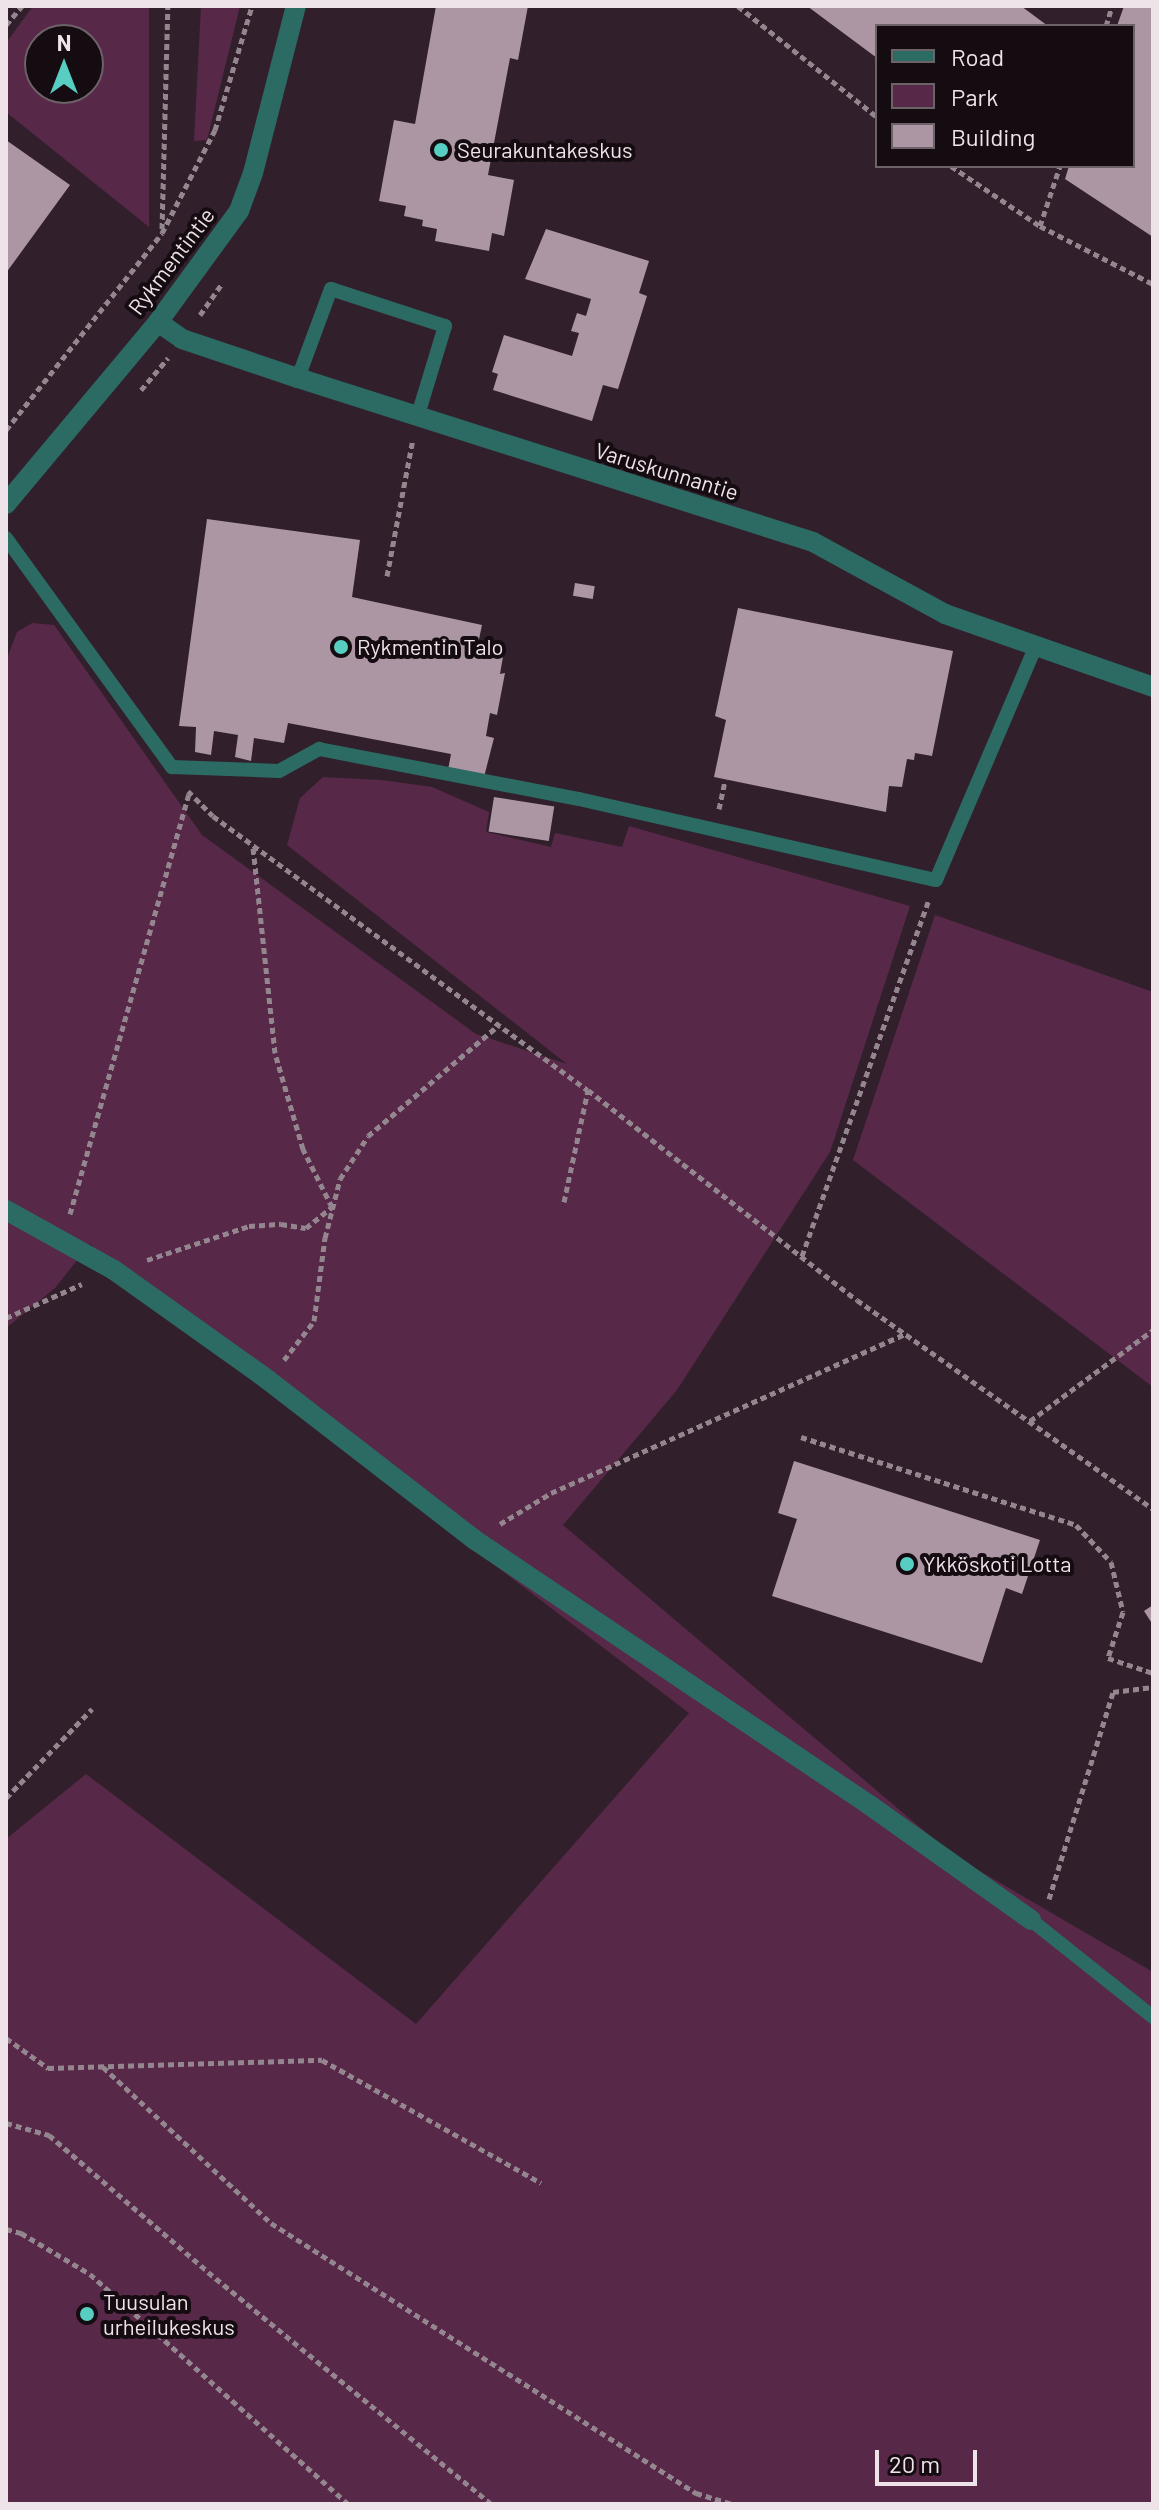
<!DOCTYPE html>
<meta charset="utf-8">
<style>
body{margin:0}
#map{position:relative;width:1159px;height:2510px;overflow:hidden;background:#31202b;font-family:Barlow,sans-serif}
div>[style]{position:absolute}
.green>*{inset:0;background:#582848}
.building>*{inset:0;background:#ac96a3;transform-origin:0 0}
.path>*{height:5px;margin-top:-2.5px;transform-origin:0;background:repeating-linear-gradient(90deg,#94868f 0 6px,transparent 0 10px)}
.service>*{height:14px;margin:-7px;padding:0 7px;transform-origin:7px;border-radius:7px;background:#2c6a64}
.minor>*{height:20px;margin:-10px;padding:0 10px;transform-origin:10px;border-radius:10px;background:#2c6a64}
.dots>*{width:22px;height:22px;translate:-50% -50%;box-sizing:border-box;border:4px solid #140c11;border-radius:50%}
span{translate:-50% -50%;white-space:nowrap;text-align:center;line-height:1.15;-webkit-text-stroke:8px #140c11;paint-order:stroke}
.poi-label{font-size:22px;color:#efe3ea}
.left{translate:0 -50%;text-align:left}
.street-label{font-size:22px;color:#efe3ea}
.frame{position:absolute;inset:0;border:8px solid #efe3ea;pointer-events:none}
.legend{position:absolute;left:875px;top:24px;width:260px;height:144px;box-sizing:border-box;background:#140c11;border:2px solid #6c6268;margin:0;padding:10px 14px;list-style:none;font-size:24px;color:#efe3ea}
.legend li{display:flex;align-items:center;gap:16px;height:40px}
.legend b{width:40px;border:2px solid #6c6268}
.north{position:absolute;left:24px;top:24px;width:80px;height:80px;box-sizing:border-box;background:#140c11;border:2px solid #6c6268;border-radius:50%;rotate:0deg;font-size:22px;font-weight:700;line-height:32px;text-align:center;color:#efe3ea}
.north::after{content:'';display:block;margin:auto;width:28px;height:36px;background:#57cec1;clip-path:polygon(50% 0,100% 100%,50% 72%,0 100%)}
.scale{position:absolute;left:875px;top:2450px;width:102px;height:36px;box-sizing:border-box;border:4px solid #efe3ea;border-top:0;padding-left:10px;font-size:24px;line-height:28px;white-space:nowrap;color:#efe3ea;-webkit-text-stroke:6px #140c11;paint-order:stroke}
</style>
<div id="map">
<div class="green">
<div style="clip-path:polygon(evenodd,33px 6px,149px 6px,149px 227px,6px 112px,6px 43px,33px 6px,40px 40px,88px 40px,88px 88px,40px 88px,40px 40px)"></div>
<div style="clip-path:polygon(201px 6px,240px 6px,207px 140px,194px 141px)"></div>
<div style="clip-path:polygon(32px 623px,54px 625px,202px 835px,476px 1034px,567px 1064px,287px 845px,300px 798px,323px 777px,381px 780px,432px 787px,489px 812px,486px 832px,551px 847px,555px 833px,622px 847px,629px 826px,910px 906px,830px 1152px,677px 1390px,563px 1525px,954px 1856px,1153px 1972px,1153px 2504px,6px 2504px,6px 1839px,86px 1774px,416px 2024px,689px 1713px,132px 1289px,90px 1244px,55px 1288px,6px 1328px,6px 661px,17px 632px)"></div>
<div style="clip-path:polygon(935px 915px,1153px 992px,1153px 1387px,853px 1160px)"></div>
</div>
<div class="building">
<div style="clip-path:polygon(436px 6px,528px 6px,518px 60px,510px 58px,488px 175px,514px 180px,504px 236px,492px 233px,489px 251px,435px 241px,437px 229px,422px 226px,423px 220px,404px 216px,406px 206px,379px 201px,394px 120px,415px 124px)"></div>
<div style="clip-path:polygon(807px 6px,1021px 6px,1048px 26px,877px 26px,877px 58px)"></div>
<div style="clip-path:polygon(1124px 6px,1153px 6px,1153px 237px,1065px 179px,1069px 166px,1133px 166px,1133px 26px,1117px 26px)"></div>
<div style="clip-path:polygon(6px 140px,70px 185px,6px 273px)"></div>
<div style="clip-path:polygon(546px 229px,649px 261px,639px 293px,647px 296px,618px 389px,603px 385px,592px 421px,493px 390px,498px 374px,492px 372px,504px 335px,572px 356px,579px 333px,571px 331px,577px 313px,586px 316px,591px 299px,525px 279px)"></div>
<div style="clip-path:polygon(207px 519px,360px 540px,352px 597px,482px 625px,478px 644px,504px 651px,500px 674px,505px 673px,497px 715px,490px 713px,486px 736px,494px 738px,484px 777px,448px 770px,451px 754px,288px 723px,284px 743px,254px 738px,251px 761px,235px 757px,238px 735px,214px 731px,211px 755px,195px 752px,196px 727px,179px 726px)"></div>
<div style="left:575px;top:583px;width:20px;height:13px;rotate:9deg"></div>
<div style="clip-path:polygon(738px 608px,953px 651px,932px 756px,915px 753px,914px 760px,907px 759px,902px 787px,889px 786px,886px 812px,714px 777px,726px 720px,715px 716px)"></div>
<div style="left:494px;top:797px;width:61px;height:35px;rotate:9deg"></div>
<div style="clip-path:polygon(794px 1461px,1040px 1540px,1022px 1594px,1006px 1588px,982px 1663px,772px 1596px,797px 1519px,778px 1513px)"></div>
<div style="clip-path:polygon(1153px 1605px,1153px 1625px,1144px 1611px)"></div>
</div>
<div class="path">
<div style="left:738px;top:6px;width:178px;rotate:38.6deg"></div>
<div style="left:6px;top:25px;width:25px;rotate:-50deg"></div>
<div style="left:1106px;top:26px;width:21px;rotate:-73deg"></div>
<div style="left:951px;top:166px;width:107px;rotate:34deg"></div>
<div style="left:1040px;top:226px;width:127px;rotate:27.2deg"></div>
<div style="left:1040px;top:226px;width:63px;rotate:-71.6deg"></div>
<div style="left:162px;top:229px;width:223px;rotate:-88.5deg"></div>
<div style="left:200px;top:315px;width:38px;rotate:-55deg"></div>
<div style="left:141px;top:390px;width:42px;rotate:-49.8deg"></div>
<div style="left:6px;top:430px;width:251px;rotate:-51.6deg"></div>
<div style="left:162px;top:233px;width:116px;rotate:-62.8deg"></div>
<div style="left:215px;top:130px;width:129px;rotate:-73.4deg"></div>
<div style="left:387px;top:576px;width:139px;rotate:-79.3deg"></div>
<div style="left:188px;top:791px;width:35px;rotate:45deg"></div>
<div style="left:213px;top:816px;width:464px;rotate:36.2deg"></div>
<div style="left:588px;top:1090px;width:341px;rotate:38deg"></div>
<div style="left:857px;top:1300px;width:362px;rotate:35.2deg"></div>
<div style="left:719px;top:809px;width:30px;rotate:-78deg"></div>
<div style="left:564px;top:1202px;width:115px;rotate:-77.9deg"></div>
<div style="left:70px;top:1214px;width:437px;rotate:-74.2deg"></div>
<div style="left:802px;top:1256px;width:378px;rotate:-70.4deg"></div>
<div style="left:147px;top:1260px;width:108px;rotate:-18.4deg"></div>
<div style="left:249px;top:1226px;width:32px;rotate:-4deg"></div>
<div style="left:281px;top:1224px;width:25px;rotate:9deg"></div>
<div style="left:306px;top:1228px;width:33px;rotate:-39deg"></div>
<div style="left:332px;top:1207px;width:65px;rotate:-116.6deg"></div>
<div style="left:303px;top:1149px;width:100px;rotate:-106.3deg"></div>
<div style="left:275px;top:1053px;width:207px;rotate:-96.1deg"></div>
<div style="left:6px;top:1318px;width:83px;rotate:-24.1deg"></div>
<div style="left:284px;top:1360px;width:49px;rotate:-52.4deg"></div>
<div style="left:314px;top:1321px;width:84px;rotate:-82.5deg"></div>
<div style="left:325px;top:1238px;width:61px;rotate:-75.7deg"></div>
<div style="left:340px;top:1179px;width:51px;rotate:-56.9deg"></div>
<div style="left:368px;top:1136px;width:172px;rotate:-40.3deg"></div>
<div style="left:1030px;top:1421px;width:153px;rotate:-36.5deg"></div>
<div style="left:801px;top:1437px;width:289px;rotate:17.7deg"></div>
<div style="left:1076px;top:1525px;width:51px;rotate:46.6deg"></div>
<div style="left:1111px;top:1562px;width:51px;rotate:76.5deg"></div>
<div style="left:1123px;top:1612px;width:48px;rotate:108.1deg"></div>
<div style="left:1108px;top:1658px;width:47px;rotate:18.4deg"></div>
<div style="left:500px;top:1524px;width:60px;rotate:-31.3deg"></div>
<div style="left:551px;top:1493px;width:390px;rotate:-24.2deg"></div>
<div style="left:6px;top:1798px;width:124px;rotate:-46deg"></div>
<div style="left:1049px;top:1899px;width:217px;rotate:-72.8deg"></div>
<div style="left:1113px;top:1692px;width:40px;rotate:-7.1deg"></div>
<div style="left:6px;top:2038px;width:52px;rotate:35.5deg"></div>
<div style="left:48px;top:2068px;width:274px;rotate:-1.7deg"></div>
<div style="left:322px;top:2060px;width:251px;rotate:29.3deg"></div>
<div style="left:103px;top:2067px;width:229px;rotate:42.9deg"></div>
<div style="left:271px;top:2223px;width:504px;rotate:32.43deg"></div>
<div style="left:696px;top:2493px;width:39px;rotate:17deg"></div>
<div style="left:6px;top:2123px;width:45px;rotate:15.6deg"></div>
<div style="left:49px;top:2135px;width:210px;rotate:40.7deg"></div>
<div style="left:208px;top:2272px;width:366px;rotate:39.3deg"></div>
<div style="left:6px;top:2229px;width:16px;rotate:15deg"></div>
<div style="left:21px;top:2233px;width:80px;rotate:30.7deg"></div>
<div style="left:90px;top:2274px;width:346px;rotate:41.7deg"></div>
</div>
<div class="service">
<div style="left:298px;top:378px;width:95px;rotate:-69.7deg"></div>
<div style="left:331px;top:289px;width:120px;rotate:18deg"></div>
<div style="left:445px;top:326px;width:93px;rotate:106.9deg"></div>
<div style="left:6px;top:538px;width:283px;rotate:54.1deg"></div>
<div style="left:172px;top:767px;width:107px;rotate:2.1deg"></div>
<div style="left:279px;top:771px;width:46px;rotate:-28.8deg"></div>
<div style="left:319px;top:749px;width:265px;rotate:10.9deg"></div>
<div style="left:579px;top:799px;width:366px;rotate:12.8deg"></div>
<div style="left:936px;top:880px;width:252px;rotate:-66.9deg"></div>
<div style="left:1031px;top:1920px;width:156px;rotate:38.5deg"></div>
</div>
<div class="minor">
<div style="left:158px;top:322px;width:29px;rotate:35deg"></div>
<div style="left:182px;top:339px;width:122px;rotate:18.6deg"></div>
<div style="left:298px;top:378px;width:540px;rotate:17.66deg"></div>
<div style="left:813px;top:542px;width:150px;rotate:28.6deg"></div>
<div style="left:945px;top:614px;width:220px;rotate:19.3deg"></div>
<div style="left:6px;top:504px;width:237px;rotate:-50.1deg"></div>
<div style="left:158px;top:322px;width:137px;rotate:-53.9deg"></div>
<div style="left:239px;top:211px;width:40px;rotate:-69.8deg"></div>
<div style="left:253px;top:173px;width:172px;rotate:-75.6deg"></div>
<div style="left:6px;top:1210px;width:124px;rotate:29.1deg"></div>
<div style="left:114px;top:1270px;width:189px;rotate:35.5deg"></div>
<div style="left:268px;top:1380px;width:262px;rotate:37.7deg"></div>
<div style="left:475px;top:1540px;width:473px;rotate:33.9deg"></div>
<div style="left:868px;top:1804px;width:200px;rotate:35.4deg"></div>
</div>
<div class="dots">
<div style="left:441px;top:150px;background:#57cec1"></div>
<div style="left:341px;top:647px;background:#57cec1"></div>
<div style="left:907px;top:1564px;background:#57cec1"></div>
<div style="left:87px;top:2314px;background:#57cec1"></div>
</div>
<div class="poi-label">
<span class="left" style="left:457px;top:150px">Seurakuntakeskus</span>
<span class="left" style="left:357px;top:647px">Rykmentin Talo</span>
<span class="left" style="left:923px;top:1564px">Ykköskoti Lotta</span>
<span class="left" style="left:103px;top:2314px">Tuusulan<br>urheilukeskus</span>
</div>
<div class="street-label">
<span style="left:171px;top:261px;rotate:-53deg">Rykmentintie</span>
<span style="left:667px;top:471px;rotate:17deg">Varuskunnantie</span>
</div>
<div class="frame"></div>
<ul class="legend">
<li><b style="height:10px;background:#2c6a64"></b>Road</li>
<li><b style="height:22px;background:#582848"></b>Park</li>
<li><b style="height:22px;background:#ac96a3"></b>Building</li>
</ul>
<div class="north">N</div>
<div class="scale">20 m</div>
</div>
